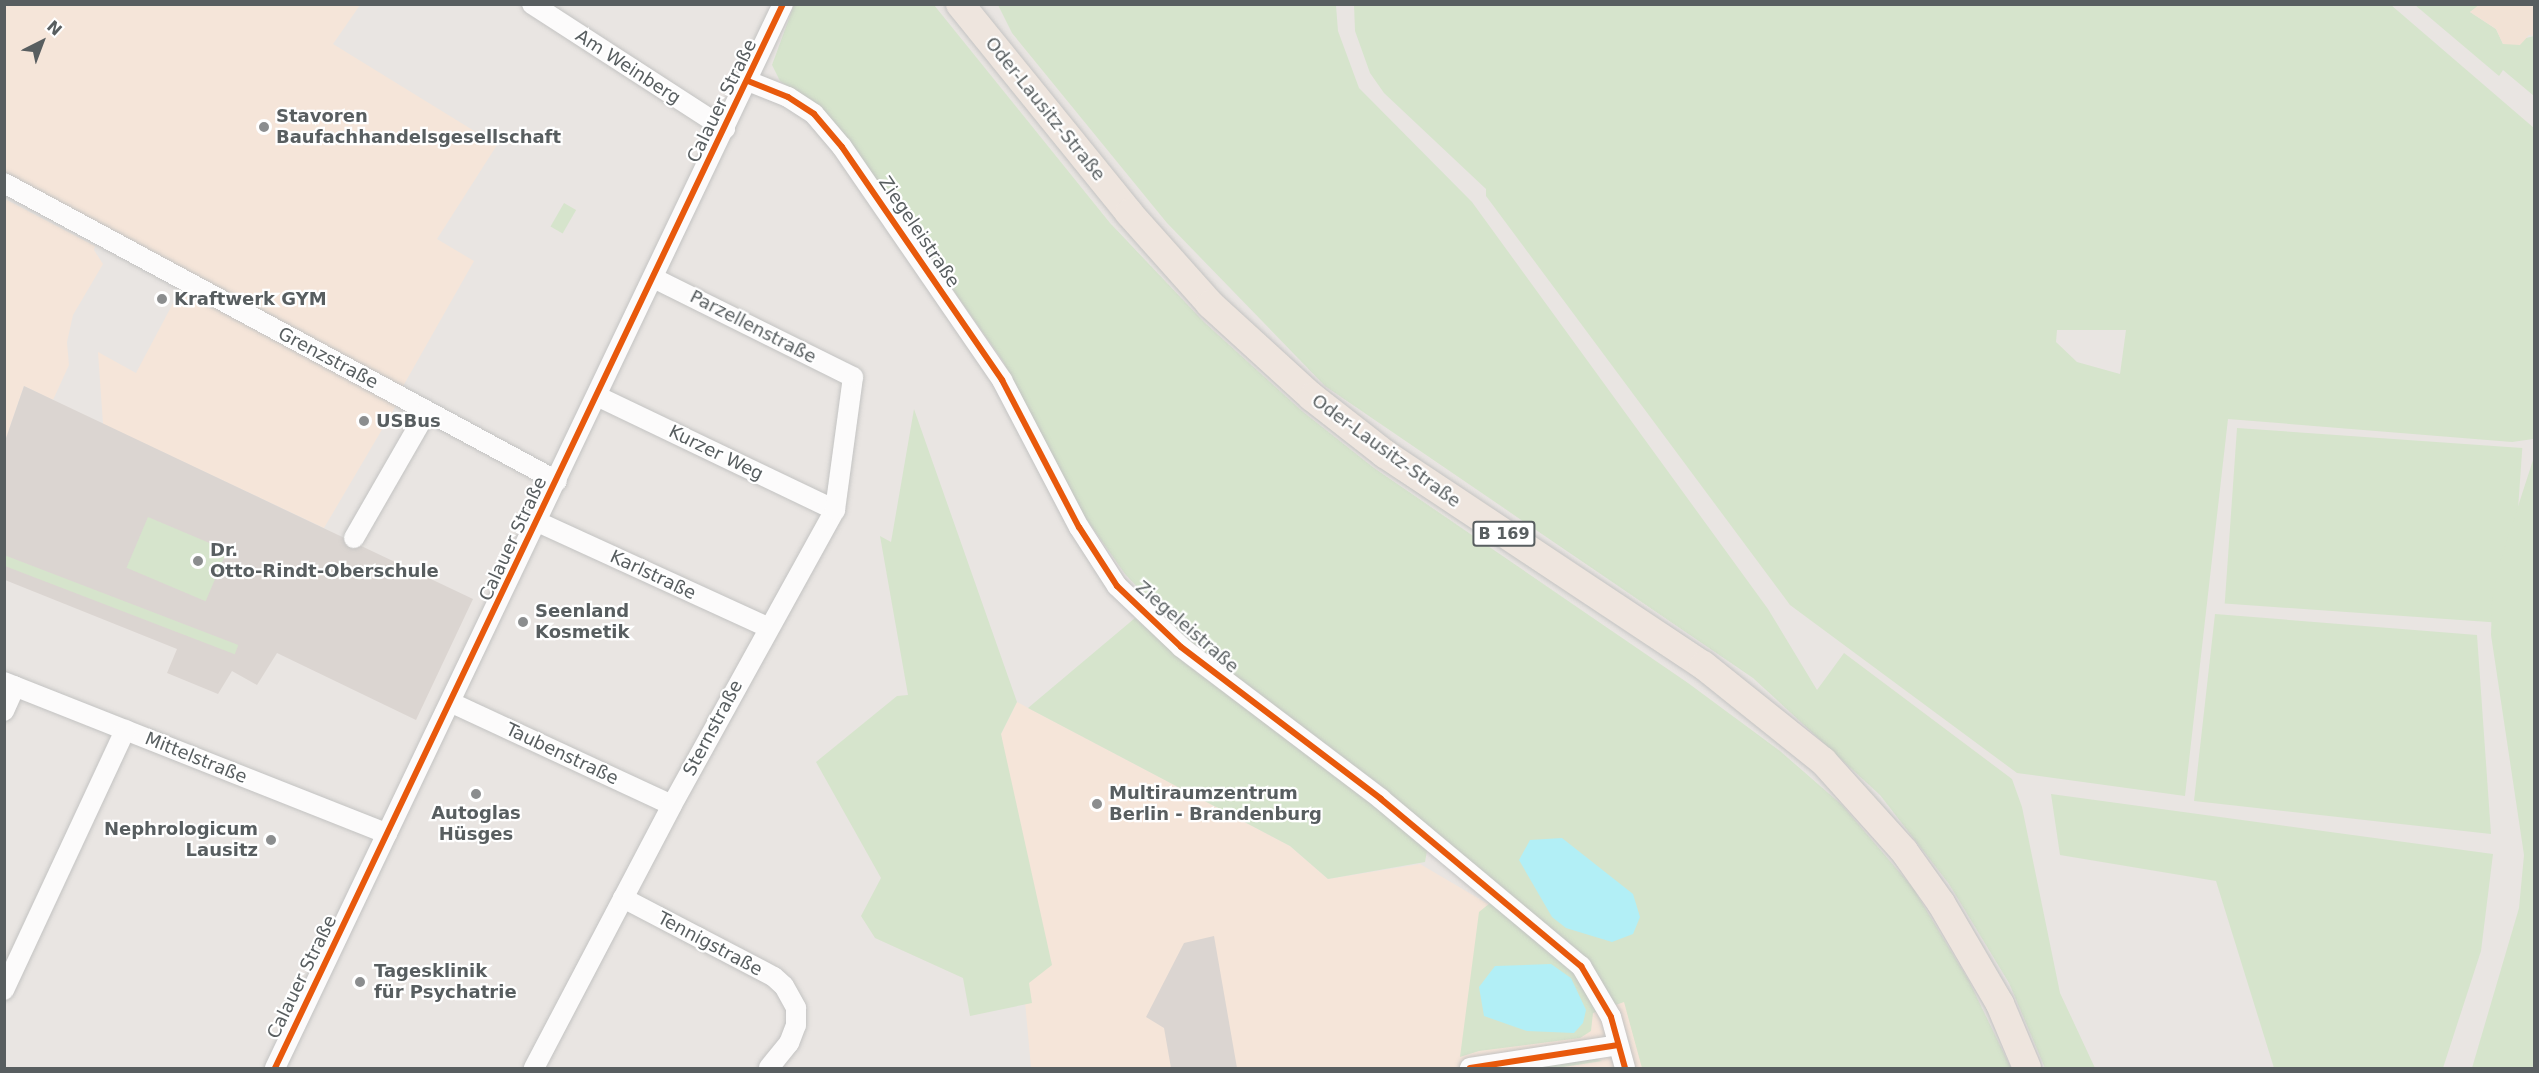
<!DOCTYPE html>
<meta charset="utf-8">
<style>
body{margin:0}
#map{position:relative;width:2539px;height:1073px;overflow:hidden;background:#e9e5e2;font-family:"DejaVu Sans",sans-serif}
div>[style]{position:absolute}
.commercial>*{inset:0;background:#f5e5d9}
.education>*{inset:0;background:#dbd5d1}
.green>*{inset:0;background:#d6e4cc;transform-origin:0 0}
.sand>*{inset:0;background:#f2e2d5}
.water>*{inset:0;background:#b2eff6}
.roads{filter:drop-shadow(0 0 2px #c3c3c2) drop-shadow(0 0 2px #c3c3c2)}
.minor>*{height:20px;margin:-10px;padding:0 10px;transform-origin:10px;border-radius:10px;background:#fcfbfb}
.highway>*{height:28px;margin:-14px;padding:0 14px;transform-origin:14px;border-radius:14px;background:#eee5de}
.cycleway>*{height:6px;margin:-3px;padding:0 3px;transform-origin:3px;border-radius:3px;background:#e8590c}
.dots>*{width:16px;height:16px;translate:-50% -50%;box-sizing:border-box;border:3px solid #fff;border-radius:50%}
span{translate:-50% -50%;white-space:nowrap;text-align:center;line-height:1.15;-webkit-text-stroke:4.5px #fff;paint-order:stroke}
.shield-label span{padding:2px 4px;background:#fff;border:2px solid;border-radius:4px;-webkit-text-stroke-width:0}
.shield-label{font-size:16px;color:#585e60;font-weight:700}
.street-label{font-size:18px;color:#585e60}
.poi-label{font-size:18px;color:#585e60;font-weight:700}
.left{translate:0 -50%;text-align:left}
.right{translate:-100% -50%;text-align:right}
.frame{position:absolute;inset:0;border:6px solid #585e60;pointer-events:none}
.north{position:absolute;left:12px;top:12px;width:60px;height:60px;-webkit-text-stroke:4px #fff;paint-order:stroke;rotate:42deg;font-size:16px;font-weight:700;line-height:24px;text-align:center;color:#585e60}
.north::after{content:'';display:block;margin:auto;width:21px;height:27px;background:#585e60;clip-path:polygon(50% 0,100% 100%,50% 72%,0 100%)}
</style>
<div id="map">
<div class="commercial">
<div style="clip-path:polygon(4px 5px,360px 5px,333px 44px,497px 145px,437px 239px,474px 261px,402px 388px,5px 177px)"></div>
<div style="clip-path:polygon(5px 199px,95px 246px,94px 250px,103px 264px,73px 315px,67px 342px,69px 365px,53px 400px,24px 386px,5px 441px)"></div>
<div style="clip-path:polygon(180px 290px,397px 404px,324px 528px,103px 424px,98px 352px,136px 373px)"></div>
<div style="clip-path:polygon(1017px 702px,1290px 846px,1328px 879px,1420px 864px,1558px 945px,1607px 1009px,1624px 1001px,1989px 1068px,1031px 1068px,1001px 734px)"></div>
</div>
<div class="education">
<div style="clip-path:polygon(24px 386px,473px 599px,416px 720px,277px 653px,257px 685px,232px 671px,218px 694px,167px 673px,177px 649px,5px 580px,5px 441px)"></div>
<div style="clip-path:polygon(1214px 936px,1237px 1068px,1171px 1068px,1164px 1028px,1146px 1017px,1184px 943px)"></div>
</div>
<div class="green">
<div style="clip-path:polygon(794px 5px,934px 5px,1110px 223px,1204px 322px,1302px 411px,1374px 468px,1688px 683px,1780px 751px,1842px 805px,1913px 888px,1969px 981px,2011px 1068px,1642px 1068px,1624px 1002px,1593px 1013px,1591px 1031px,1580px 1038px,1479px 1051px,1460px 1057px,1479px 912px,1495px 899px,1547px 936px,1181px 633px,1125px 574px,1085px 517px,1003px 361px,852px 146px,819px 108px,780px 81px,772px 65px)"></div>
<div style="clip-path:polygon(998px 5px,1336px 5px,1338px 31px,1359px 88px,1472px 202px,1768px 609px,1817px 690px,1844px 653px,2012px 779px,2022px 807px,2060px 993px,2095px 1068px,2045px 1068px,2009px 983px,1949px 884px,1880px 795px,1753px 678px,1325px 386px,1167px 223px,1012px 33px)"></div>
<div style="clip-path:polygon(evenodd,1354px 5px,2391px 5px,2534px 128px,2534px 435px,2533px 439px,2512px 442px,2228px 419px,2185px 796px,2017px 773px,1790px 605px,1486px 196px,1486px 189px,1384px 93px,1370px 73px,1355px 31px,1354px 5px,2057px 330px,2126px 330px,2120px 374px,2077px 362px,2056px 342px,2057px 330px)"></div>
<div style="clip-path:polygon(2415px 5px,2480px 5px,2470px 12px,2496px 29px,2503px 44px,2534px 36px,2534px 96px,2503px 70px,2499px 76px)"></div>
<div style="left:564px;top:203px;width:14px;height:27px;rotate:30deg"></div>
<div style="clip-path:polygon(914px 409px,1017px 702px,1001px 734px,1052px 965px,1029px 983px,1032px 1003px,970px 1016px,963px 978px,875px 938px,861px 916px,881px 878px,816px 762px,897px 696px,908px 695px,880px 536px,891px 542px)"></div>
<div style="left:2237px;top:428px;width:286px;height:176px;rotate:4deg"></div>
<div style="clip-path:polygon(2534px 457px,2534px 1068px,2472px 1068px,2519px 908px,2524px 855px,2491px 635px,2492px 602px,2499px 565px)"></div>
<div style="left:148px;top:517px;width:86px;height:55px;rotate:23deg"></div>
<div style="left:4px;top:555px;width:251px;height:10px;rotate:21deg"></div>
<div style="clip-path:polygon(2215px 614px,2477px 635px,2491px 834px,2194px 801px)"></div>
<div style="clip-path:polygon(1135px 618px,1186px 664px,1428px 845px,1425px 862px,1328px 879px,1290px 846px,1028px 708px)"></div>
<div style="clip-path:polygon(2051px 794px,2493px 854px,2481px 951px,2443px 1068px,2274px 1068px,2216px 881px,2060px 855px)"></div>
<div style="clip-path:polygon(1592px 1057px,1602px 1061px,1557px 1068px,1518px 1068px)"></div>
</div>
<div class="sand">
<div style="clip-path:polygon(2480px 4px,2534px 5px,2534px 36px,2529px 35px,2520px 45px,2503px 44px,2496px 29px,2470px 12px)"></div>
</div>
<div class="water">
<div style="clip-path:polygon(1562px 838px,1633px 894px,1640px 917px,1633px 934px,1612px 942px,1566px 928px,1552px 917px,1519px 860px,1530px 840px)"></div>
<div style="clip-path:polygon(1551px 964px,1571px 978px,1586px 1010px,1583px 1023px,1574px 1033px,1527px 1031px,1484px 1016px,1479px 987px,1495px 966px)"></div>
</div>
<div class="roads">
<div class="minor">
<div style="left:532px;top:4px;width:230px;rotate:32.9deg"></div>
<div style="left:748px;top:81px;width:43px;rotate:21.8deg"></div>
<div style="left:788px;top:97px;width:31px;rotate:33deg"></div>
<div style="left:814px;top:114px;width:43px;rotate:49.7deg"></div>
<div style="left:842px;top:147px;width:283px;rotate:55.5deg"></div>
<div style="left:1002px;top:380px;width:166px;rotate:62.4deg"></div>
<div style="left:1079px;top:527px;width:70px;rotate:57.2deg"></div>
<div style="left:1117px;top:586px;width:88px;rotate:43.6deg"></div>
<div style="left:1181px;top:647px;width:251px;rotate:37.2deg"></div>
<div style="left:1381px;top:799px;width:261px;rotate:39.9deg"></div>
<div style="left:1581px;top:966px;width:59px;rotate:59.5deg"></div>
<div style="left:1611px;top:1017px;width:53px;rotate:74.6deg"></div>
<div style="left:4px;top:183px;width:628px;rotate:28.32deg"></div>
<div style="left:597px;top:396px;width:264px;rotate:25.6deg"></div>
<div style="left:538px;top:522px;width:252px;rotate:24.6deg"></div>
<div style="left:354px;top:538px;width:146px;rotate:-60.1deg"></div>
<div style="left:4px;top:682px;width:412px;rotate:21.6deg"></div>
<div style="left:452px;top:703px;width:242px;rotate:24.9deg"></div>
<div style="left:4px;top:711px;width:27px;rotate:-66deg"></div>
<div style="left:623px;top:898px;width:170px;rotate:27.6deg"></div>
<div style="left:774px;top:977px;width:13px;rotate:42deg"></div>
<div style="left:784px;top:986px;width:25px;rotate:61deg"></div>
<div style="left:796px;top:1008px;width:17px;rotate:90deg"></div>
<div style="left:796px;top:1025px;width:19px;rotate:111deg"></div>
<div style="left:789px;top:1043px;width:32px;rotate:129deg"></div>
<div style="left:4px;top:990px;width:287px;rotate:-65deg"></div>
<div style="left:275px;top:1068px;width:1179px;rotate:-64.48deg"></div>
<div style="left:534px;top:1068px;width:297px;rotate:-62.3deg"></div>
<div style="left:672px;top:805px;width:337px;rotate:-61.1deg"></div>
<div style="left:835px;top:510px;width:134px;rotate:-82.3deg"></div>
<div style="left:853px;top:377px;width:222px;rotate:-153.6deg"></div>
<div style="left:1470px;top:1068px;width:150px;rotate:-8.8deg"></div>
</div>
<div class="highway">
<div style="left:960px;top:4px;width:269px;rotate:51deg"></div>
<div style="left:1129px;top:213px;width:122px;rotate:48.3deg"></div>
<div style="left:1210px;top:304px;width:138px;rotate:42.4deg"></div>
<div style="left:1312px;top:397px;width:93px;rotate:38deg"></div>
<div style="left:1385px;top:454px;width:382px;rotate:33.6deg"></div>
<div style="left:1703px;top:665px;width:154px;rotate:38.7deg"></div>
<div style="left:1823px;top:761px;width:121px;rotate:48deg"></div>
<div style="left:1904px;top:851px;width:64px;rotate:54.6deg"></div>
<div style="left:1941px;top:903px;width:117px;rotate:59.7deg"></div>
<div style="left:2000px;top:1004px;width:69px;rotate:67.1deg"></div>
</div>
</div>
<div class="cycleway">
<div style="left:748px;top:81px;width:43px;rotate:21.8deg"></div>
<div style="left:788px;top:97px;width:31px;rotate:33deg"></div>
<div style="left:814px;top:114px;width:43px;rotate:49.7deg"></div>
<div style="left:842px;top:147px;width:283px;rotate:55.5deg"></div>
<div style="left:1002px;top:380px;width:166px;rotate:62.4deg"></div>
<div style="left:1079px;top:527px;width:70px;rotate:57.2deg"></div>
<div style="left:1117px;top:586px;width:88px;rotate:43.6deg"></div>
<div style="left:1181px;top:647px;width:251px;rotate:37.2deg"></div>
<div style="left:1381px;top:799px;width:261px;rotate:39.9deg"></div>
<div style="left:1581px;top:966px;width:59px;rotate:59.5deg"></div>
<div style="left:1611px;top:1017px;width:53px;rotate:74.6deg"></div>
<div style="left:275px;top:1068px;width:1179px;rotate:-64.48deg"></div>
<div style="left:1470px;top:1068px;width:150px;rotate:-8.8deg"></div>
</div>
<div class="dots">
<div style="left:264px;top:127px;background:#8b8d8e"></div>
<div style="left:162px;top:299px;background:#8b8d8e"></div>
<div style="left:364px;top:421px;background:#8b8d8e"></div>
<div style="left:198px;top:561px;background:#8b8d8e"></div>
<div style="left:523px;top:622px;background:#8b8d8e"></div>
<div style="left:476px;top:794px;background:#8b8d8e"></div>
<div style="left:1097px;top:804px;background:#8b8d8e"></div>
<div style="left:271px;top:840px;background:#8b8d8e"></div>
<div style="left:360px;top:982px;background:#8b8d8e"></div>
</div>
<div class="shield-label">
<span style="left:1504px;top:534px">B 169</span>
</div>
<div class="street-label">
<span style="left:628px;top:67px;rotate:33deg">Am Weinberg</span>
<span style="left:722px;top:101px;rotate:-64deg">Calauer Straße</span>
<span style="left:1045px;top:109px;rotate:51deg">Oder-Lausitz-Straße</span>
<span style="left:919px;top:232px;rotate:56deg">Ziegeleistraße</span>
<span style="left:753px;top:327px;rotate:27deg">Parzellenstraße</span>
<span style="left:328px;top:358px;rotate:28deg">Grenzstraße</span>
<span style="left:1386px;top:451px;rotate:36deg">Oder-Lausitz-Straße</span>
<span style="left:716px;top:453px;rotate:26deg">Kurzer Weg</span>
<span style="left:513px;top:539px;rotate:-65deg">Calauer Straße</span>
<span style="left:653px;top:575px;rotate:25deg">Karlstraße</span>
<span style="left:1187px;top:627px;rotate:41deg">Ziegeleistraße</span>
<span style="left:713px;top:728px;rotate:-62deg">Sternstraße</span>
<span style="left:562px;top:754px;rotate:25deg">Taubenstraße</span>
<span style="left:196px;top:758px;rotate:22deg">Mittelstraße</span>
<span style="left:710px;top:944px;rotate:28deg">Tennigstraße</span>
<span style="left:302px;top:977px;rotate:-64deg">Calauer Straße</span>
</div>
<div class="poi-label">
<span class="left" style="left:276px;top:127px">Stavoren<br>Baufachhandelsgesellschaft</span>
<span class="left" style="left:174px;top:299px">Kraftwerk GYM</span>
<span class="left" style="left:376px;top:421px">USBus</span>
<span class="left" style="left:210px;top:561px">Dr.<br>Otto-Rindt-Oberschule</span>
<span class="left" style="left:535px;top:622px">Seenland<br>Kosmetik</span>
<span class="left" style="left:1109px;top:804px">Multiraumzentrum<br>Berlin - Brandenburg</span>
<span style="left:476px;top:824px">Autoglas<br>Hüsges</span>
<span class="right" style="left:258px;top:840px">Nephrologicum<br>Lausitz</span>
<span class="left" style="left:374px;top:982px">Tagesklinik<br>für Psychatrie</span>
</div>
<div class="frame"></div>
<div class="north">N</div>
</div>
